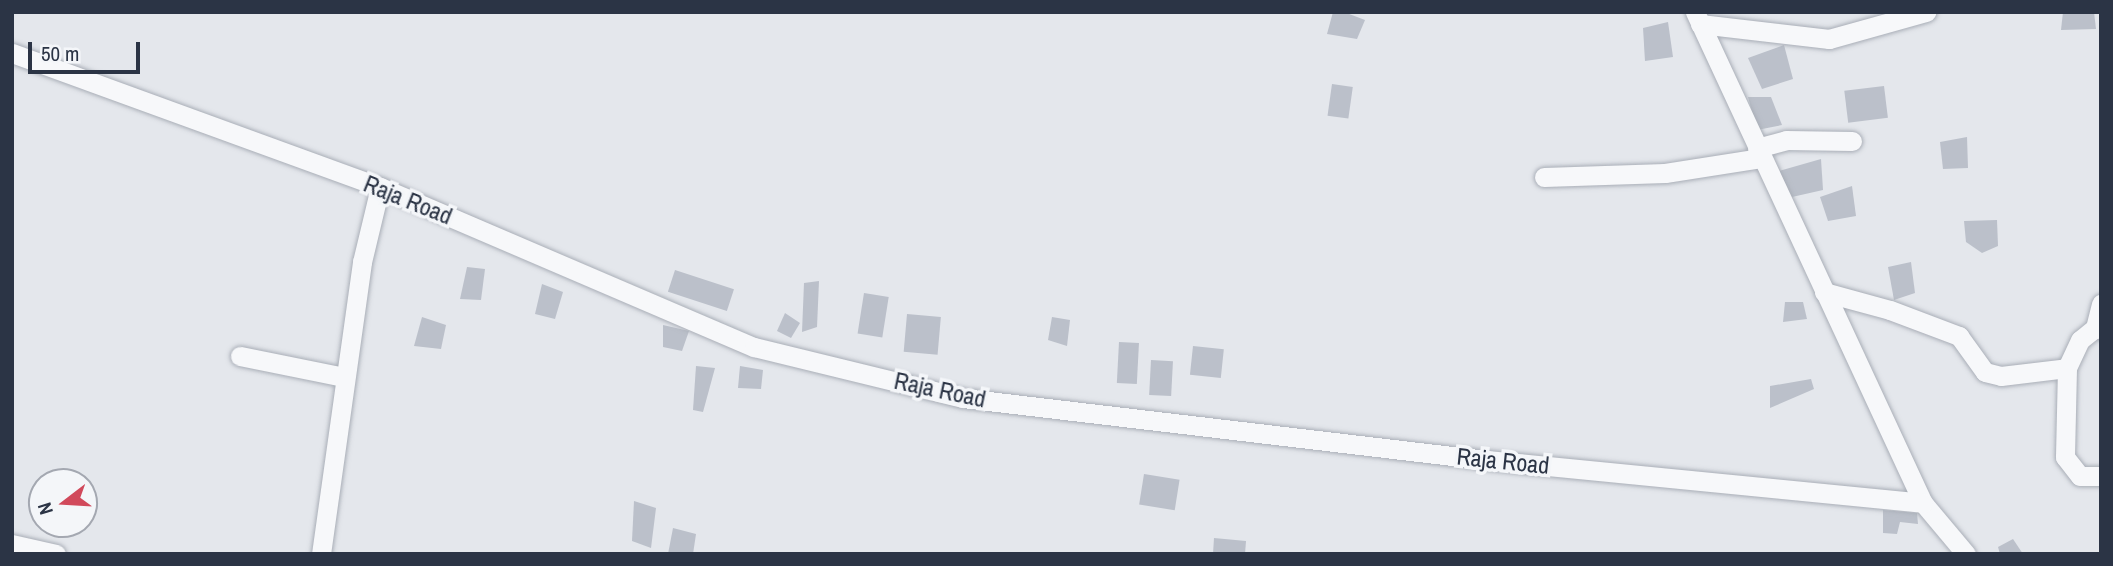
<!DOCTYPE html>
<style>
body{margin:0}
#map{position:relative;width:2113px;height:566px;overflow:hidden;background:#e4e7ec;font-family:"Archivo Narrow",sans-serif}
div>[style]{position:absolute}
.building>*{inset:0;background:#bbc0ca;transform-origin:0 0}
.roads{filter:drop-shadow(0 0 2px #a9aeb7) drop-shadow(0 0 2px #a9aeb7)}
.minor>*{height:19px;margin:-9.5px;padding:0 9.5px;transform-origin:9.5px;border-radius:9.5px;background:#f7f8fa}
span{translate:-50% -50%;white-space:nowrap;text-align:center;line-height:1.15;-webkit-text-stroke:7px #f4f6f9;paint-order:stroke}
.street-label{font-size:24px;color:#2b3445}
.frame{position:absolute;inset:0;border:14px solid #2b3445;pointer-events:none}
.north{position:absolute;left:28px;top:468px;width:70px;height:70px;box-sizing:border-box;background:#f4f6f9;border:2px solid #a4a8b1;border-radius:50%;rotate:253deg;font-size:19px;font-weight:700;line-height:28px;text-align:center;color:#2b3445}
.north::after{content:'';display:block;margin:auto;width:24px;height:32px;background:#d1495b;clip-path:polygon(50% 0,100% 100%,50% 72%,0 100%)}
.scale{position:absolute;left:28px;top:42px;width:112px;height:32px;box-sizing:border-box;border:4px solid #2b3445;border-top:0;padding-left:9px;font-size:21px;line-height:24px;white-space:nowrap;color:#2b3445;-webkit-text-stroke:5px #f4f6f9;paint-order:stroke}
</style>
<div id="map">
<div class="building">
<div style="clip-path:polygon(1333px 12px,1344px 12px,1365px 20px,1357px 39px,1327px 34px)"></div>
<div style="clip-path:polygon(2063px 12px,2094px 12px,2096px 29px,2061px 30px)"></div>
<div style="clip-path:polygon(1668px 22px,1673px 57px,1645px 61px,1643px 28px)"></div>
<div style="clip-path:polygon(1784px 45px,1793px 79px,1762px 89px,1748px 58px)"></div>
<div style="left:1332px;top:84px;width:21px;height:32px;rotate:8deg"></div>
<div style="left:1884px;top:86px;width:32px;height:40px;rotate:83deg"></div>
<div style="clip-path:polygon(1748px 97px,1771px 97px,1782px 125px,1757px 130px)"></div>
<div style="clip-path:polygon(1967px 137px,1968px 168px,1943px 169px,1940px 142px)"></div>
<div style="clip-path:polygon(1821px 159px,1823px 190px,1792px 197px,1779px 171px)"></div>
<div style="clip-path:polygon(1852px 186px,1856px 216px,1828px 221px,1820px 197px)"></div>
<div style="clip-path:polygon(1997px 220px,1998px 246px,1982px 253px,1966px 242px,1964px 221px)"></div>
<div style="clip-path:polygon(1911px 262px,1915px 293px,1894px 300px,1888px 267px)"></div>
<div style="clip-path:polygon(467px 267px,485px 269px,481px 300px,460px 299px)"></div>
<div style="left:675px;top:270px;width:62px;height:23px;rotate:18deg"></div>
<div style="clip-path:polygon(819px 281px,817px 327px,802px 332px,804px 283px)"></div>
<div style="clip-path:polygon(542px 284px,563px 292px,555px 319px,535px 314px)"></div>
<div style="left:864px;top:293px;width:25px;height:41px;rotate:9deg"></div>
<div style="clip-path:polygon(1785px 302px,1803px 302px,1807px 319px,1783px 322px)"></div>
<div style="clip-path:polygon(785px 313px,800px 323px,791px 338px,777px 331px)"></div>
<div style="left:907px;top:314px;width:34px;height:38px;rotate:5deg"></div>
<div style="clip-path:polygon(422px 317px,446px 325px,441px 349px,414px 346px)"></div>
<div style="clip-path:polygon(1052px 317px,1070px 320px,1067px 346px,1048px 340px)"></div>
<div style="clip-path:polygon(663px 325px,689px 331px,682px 351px,663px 347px)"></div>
<div style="left:1119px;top:342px;width:20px;height:41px;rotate:3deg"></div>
<div style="left:1193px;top:346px;width:31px;height:29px;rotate:6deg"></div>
<div style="left:1151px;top:360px;width:22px;height:35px;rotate:3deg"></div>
<div style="clip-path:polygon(696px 366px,715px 368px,703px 412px,693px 410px)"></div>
<div style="clip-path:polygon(740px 366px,763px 370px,761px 389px,738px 388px)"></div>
<div style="clip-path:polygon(1811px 379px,1814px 389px,1770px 408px,1770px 386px)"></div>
<div style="left:1144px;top:474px;width:36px;height:31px;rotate:9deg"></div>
<div style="clip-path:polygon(634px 501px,656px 508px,651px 548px,632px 541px)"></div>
<div style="clip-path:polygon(1883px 510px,1917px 513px,1918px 524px,1900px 522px,1897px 534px,1883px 533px)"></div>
<div style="clip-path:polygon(673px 528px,696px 534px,693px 554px,668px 554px)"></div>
<div style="clip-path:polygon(1214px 538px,1246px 541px,1245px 554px,1213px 554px)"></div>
<div style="clip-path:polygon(2013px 539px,2023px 554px,2000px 554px,1998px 547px)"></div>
</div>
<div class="roads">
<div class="minor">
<div style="left:1695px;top:12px;width:541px;rotate:65.09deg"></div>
<div style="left:1923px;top:503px;width:67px;rotate:49.9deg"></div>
<div style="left:1700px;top:24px;width:130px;rotate:6.6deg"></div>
<div style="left:1829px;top:39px;width:101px;rotate:-15.6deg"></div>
<div style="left:12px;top:53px;width:392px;rotate:20deg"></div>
<div style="left:380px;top:187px;width:407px;rotate:23.2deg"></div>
<div style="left:754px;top:347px;width:215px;rotate:13.7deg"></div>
<div style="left:963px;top:398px;width:527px;rotate:6.76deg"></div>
<div style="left:1486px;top:460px;width:439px;rotate:5.6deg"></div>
<div style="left:1757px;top:148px;width:30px;rotate:-15deg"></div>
<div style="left:1786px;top:140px;width:66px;rotate:0.9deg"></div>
<div style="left:1544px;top:177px;width:121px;rotate:-1.9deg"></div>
<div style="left:1665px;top:173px;width:97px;rotate:-8.9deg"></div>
<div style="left:1824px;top:292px;width:68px;rotate:15.3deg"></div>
<div style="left:1890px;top:310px;width:74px;rotate:20.6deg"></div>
<div style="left:1959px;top:336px;width:44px;rotate:54.2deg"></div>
<div style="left:1985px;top:372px;width:16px;rotate:14deg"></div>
<div style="left:2001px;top:376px;width:66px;rotate:-6.9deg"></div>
<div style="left:2095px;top:328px;width:25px;rotate:-76deg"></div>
<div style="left:2101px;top:329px;width:6px;rotate:-171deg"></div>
<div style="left:2095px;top:328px;width:19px;rotate:141deg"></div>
<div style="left:2080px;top:340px;width:31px;rotate:115deg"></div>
<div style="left:2067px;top:368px;width:89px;rotate:91.3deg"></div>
<div style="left:2065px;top:457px;width:24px;rotate:52deg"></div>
<div style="left:2080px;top:476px;width:21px"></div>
<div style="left:240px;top:356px;width:106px;rotate:11.4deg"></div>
<div style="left:12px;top:544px;width:45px;rotate:12.8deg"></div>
<div style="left:321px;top:554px;width:295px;rotate:-82deg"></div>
<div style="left:362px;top:262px;width:77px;rotate:-76.5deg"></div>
</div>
</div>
<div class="street-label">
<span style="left:408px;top:200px;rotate:22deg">Raja Road</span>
<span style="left:940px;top:390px;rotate:12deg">Raja Road</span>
<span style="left:1503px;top:461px;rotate:6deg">Raja Road</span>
</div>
<div class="frame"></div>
<div class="north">N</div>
<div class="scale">50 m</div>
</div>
